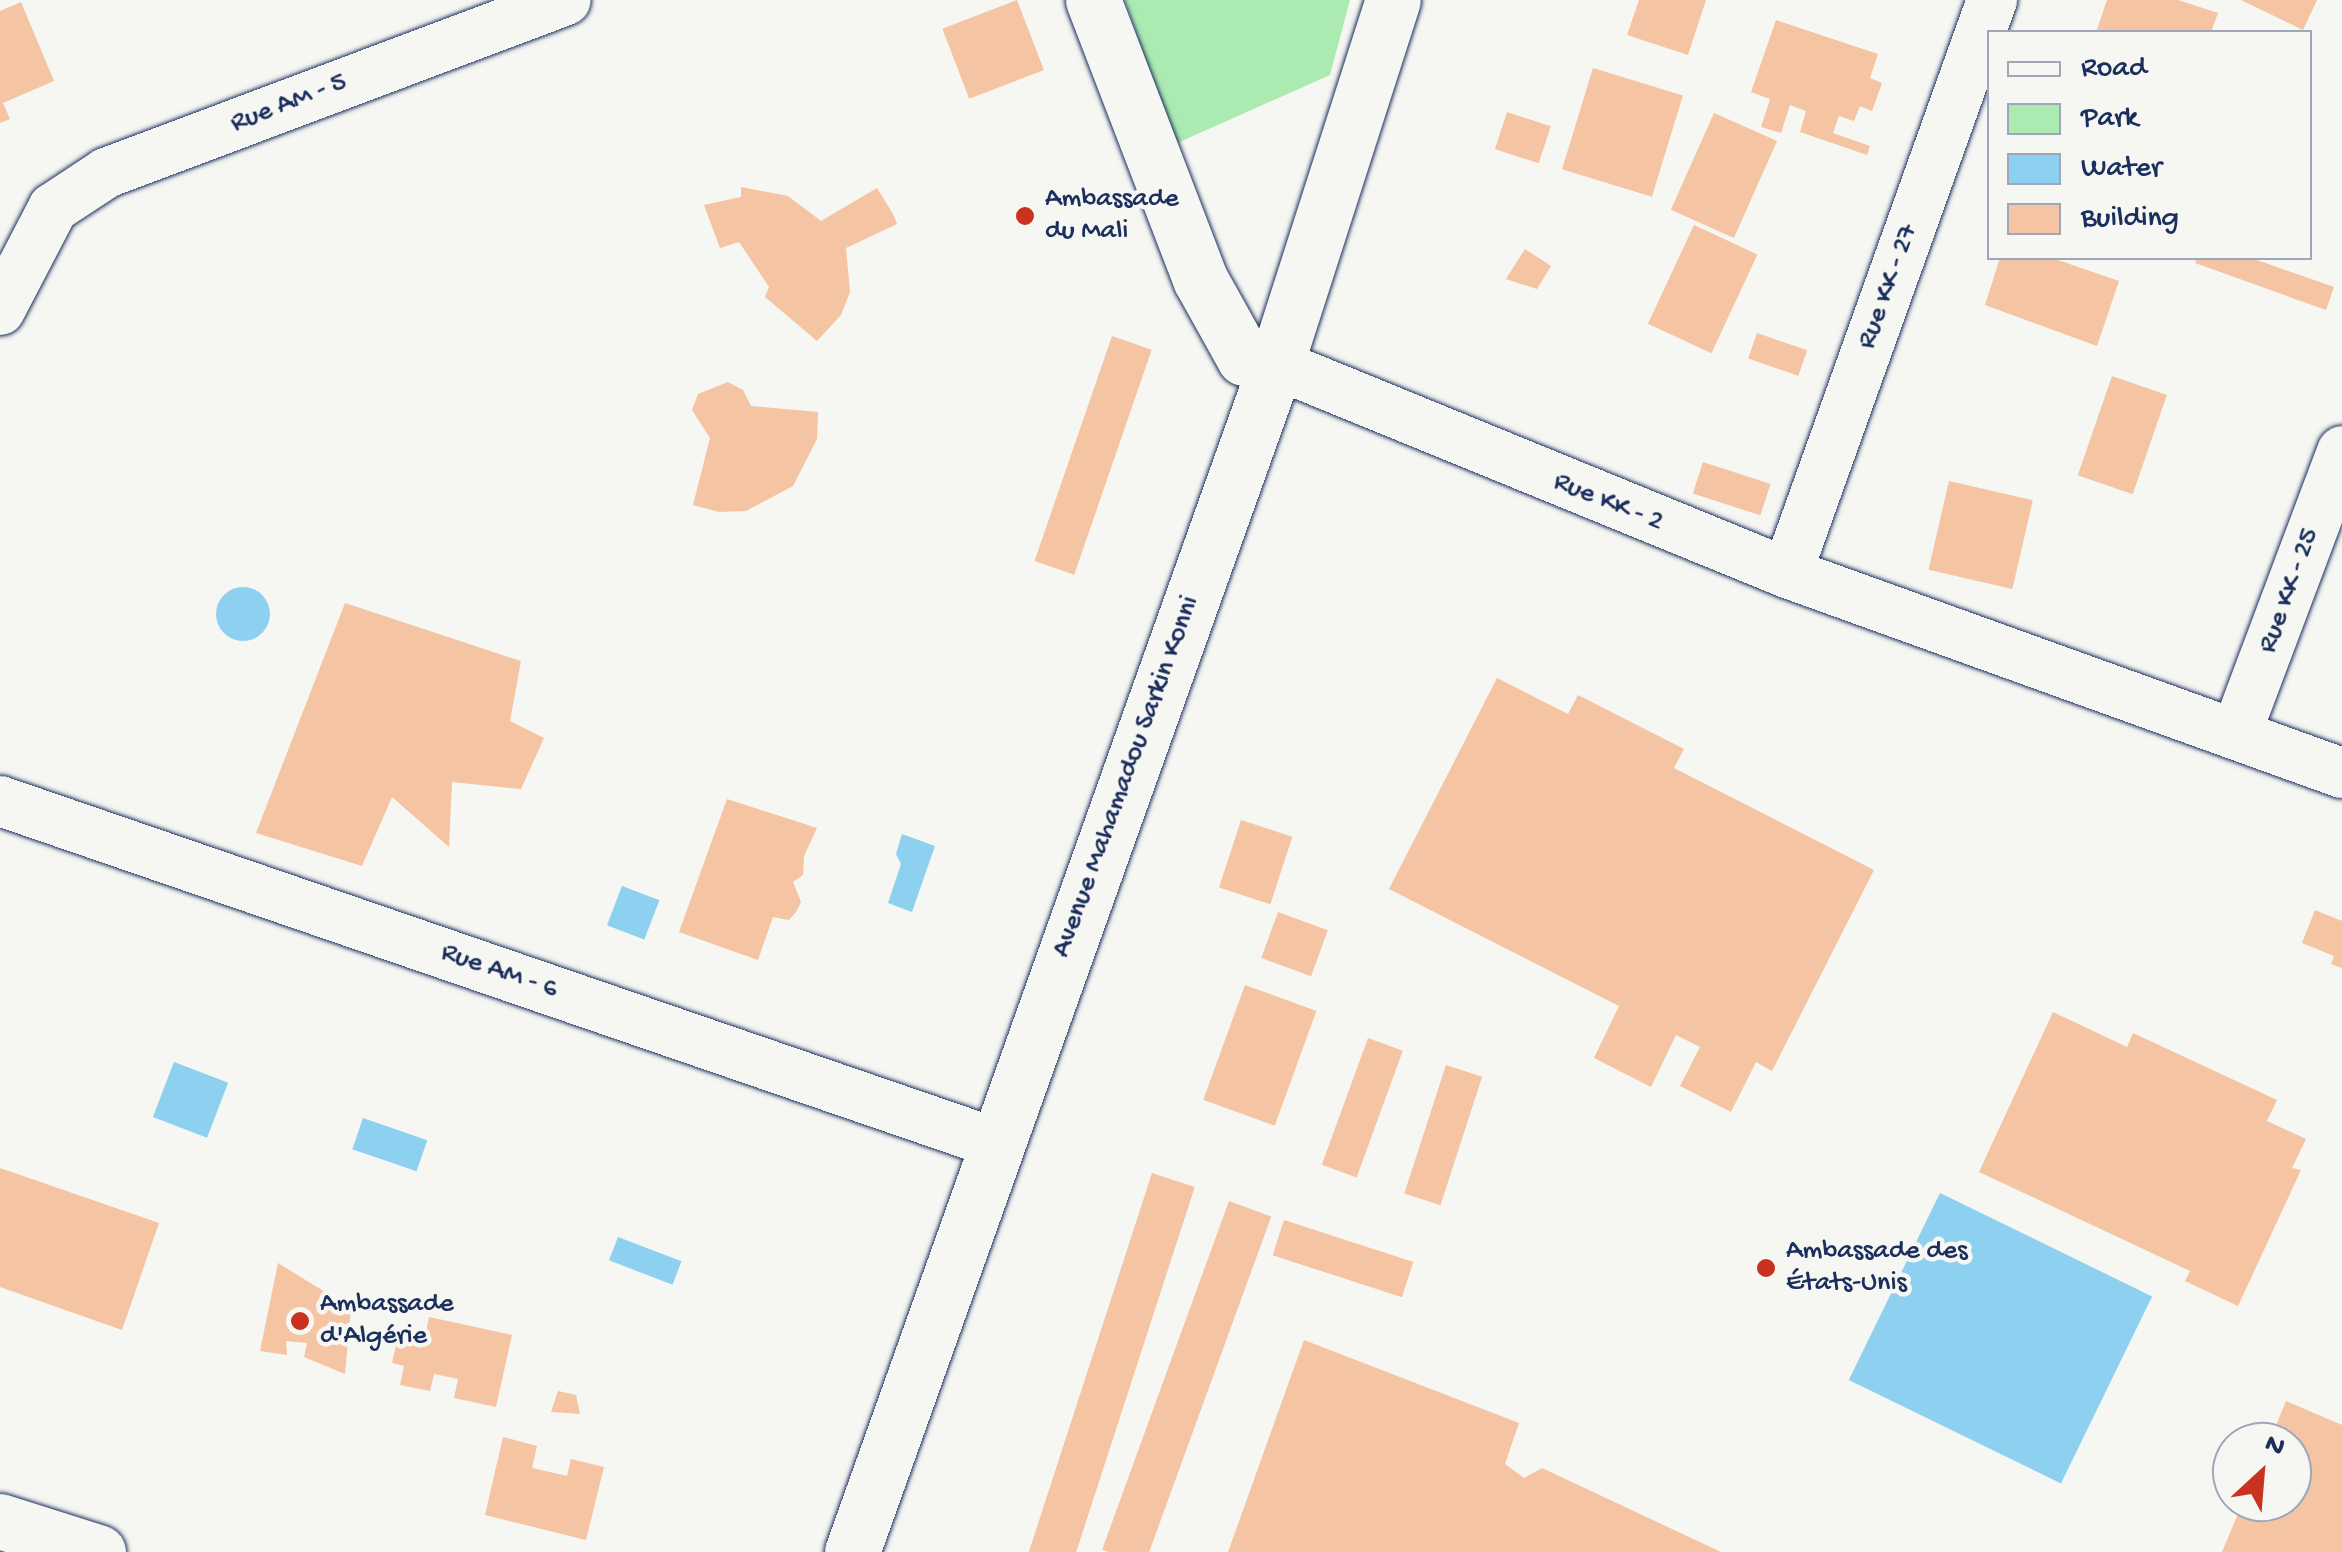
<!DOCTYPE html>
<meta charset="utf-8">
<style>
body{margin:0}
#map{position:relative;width:2342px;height:1552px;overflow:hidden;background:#f6f6f2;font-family:"Gochi Hand",sans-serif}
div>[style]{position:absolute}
.green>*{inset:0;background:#abeab1}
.water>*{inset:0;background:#8dd0ef;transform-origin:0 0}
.round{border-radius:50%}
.building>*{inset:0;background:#f4c4a3;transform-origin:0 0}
.roads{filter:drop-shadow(0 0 2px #1b2f5e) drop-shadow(0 0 2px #1b2f5e)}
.street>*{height:50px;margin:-25px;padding:0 25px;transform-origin:25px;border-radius:25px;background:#f6f6f2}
.secondary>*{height:55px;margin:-27.5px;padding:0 27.5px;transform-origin:27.5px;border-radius:27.5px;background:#f6f6f2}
.dots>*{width:28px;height:28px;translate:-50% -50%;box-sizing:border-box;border:5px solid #f6f6f2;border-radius:50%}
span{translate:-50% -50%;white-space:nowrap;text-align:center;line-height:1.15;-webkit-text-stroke:9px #f6f6f2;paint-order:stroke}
.street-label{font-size:28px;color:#1b2f5e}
.poi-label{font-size:28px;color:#1b2f5e}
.left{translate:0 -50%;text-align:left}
.legend{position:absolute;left:1987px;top:30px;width:325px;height:230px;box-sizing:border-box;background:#f6f6f2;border:2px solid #9ea6b7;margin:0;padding:12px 18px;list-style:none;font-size:30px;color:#1b2f5e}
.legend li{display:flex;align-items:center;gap:20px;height:50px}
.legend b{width:50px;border:2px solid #9ea6b7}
.north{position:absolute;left:2212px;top:1422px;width:100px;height:100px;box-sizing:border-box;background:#f6f6f2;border:2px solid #9ea6b7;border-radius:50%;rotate:26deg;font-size:28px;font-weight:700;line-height:40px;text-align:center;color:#1b2f5e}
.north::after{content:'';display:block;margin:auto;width:35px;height:45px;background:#c8321e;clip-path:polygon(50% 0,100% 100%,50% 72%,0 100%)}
</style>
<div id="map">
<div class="green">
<div style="clip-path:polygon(1125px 0,1350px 0,1330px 75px,1175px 144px)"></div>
</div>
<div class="water">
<div class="round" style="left:216px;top:587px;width:54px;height:54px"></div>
<div style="clip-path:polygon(902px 834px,935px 846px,912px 912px,888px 903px,901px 864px,896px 854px)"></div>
<div style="left:622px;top:886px;width:40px;height:42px;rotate:21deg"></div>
<div style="left:174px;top:1062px;width:58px;height:59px;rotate:21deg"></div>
<div style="left:363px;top:1118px;width:68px;height:33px;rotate:19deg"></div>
<div style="left:1940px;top:1193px;width:236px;height:208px;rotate:26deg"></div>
<div style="left:618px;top:1237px;width:68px;height:25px;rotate:21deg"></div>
</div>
<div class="building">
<div style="left:1017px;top:0;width:75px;height:80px;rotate:69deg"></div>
<div style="clip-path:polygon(1639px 0,1706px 0,1688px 55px,1627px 35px)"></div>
<div style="clip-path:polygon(2107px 0,2178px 0,2218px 13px,2211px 32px,2096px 32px)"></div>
<div style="clip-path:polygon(2241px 0,2317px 0,2303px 30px)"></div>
<div style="clip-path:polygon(21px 2px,54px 81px,3px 103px,10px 119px,0 123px,0 11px)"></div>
<div style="clip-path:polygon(1776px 20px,1878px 54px,1870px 78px,1882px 83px,1872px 111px,1860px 106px,1854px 121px,1839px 116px,1833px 133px,1870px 146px,1867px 155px,1800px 132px,1806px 111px,1790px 105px,1781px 133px,1761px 127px,1770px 99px,1751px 92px)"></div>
<div style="left:1593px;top:68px;width:94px;height:106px;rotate:17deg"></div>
<div style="left:1507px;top:112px;width:46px;height:39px;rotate:18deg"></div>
<div style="left:1714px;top:113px;width:69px;height:106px;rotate:24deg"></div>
<div style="clip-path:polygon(741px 187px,788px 196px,821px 221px,877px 188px,893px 214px,897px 224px,846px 248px,850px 292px,841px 315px,817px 341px,765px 297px,769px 287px,739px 242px,720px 248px,704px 205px,741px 197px)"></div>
<div style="left:1694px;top:225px;width:70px;height:109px;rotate:25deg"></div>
<div style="clip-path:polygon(1525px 249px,1551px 266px,1537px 289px,1506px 279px)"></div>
<div style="clip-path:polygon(2000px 258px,2052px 258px,2119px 281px,2097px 346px,1985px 305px)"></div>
<div style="clip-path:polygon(2197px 258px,2251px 258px,2334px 287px,2326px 310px,2195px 263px)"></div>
<div style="left:1757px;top:333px;width:53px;height:27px;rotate:19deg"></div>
<div style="left:1112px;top:336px;width:42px;height:238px;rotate:19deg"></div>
<div style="left:2112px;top:376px;width:58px;height:105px;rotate:19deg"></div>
<div style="clip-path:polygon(728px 382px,743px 390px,751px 406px,818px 412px,817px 439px,793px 486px,746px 511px,719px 512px,693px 505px,710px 438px,692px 410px,698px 394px)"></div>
<div style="left:1703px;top:462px;width:71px;height:33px;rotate:18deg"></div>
<div style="left:1949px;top:481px;width:86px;height:91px;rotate:13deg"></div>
<div style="clip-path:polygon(345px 603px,521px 661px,510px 721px,544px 738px,521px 789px,452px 782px,449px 847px,392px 797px,362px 866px,256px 833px)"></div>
<div style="clip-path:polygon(1497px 678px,1568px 714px,1578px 695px,1684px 749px,1674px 768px,1874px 870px,1772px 1071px,1756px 1062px,1731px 1112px,1680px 1086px,1700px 1047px,1676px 1035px,1651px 1087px,1594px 1058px,1619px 1006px,1389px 889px)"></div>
<div style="clip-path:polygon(727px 799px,817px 828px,804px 856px,803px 875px,793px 882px,801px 902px,796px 912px,789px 920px,773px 917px,758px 960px,679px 932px)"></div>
<div style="left:1241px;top:820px;width:54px;height:71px;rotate:18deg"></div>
<div style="clip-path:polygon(2315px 910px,2342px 921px,2342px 968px,2331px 964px,2334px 956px,2302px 943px)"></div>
<div style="left:1278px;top:912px;width:53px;height:49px;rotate:20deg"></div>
<div style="left:1245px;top:985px;width:76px;height:122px;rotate:20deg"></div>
<div style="clip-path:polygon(2053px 1012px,2127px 1047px,2133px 1033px,2277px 1100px,2267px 1121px,2306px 1139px,2292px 1168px,2301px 1170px,2238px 1306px,2185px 1281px,2190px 1271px,1979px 1172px)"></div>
<div style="left:1368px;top:1038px;width:37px;height:135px;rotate:20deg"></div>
<div style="left:1446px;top:1065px;width:38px;height:135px;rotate:18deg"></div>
<div style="clip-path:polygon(0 1168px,159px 1223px,122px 1330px,0 1287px)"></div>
<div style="left:1152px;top:1173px;width:45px;height:401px;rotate:18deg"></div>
<div style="left:1229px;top:1201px;width:45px;height:371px;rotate:20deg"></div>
<div style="left:1284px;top:1220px;width:136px;height:37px;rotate:18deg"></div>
<div style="clip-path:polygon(278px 1263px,351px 1308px,345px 1374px,304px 1357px,307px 1343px,286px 1341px,287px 1355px,260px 1351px)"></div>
<div style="clip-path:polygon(429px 1317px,512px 1335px,496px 1407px,454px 1398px,458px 1379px,434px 1374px,430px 1391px,400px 1385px,404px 1366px,392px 1363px,399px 1332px,425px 1337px)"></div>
<div style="clip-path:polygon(1304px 1340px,1519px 1423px,1505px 1464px,1524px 1478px,1542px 1468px,1721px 1552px,1228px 1552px)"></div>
<div style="clip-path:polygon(558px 1391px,576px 1395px,580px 1414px,551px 1412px)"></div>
<div style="clip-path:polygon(2286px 1401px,2342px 1425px,2342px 1552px,2222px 1552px,2243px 1502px,2292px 1502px,2292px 1442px,2269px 1442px)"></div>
<div style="clip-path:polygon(503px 1437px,537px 1446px,532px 1468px,567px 1476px,571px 1459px,604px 1467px,586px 1540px,485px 1515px)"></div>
</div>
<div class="roads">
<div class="street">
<div style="left:0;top:310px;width:115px;rotate:-62.5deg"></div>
<div style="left:53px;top:208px;width:64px;rotate:-33.4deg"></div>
<div style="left:106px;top:173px;width:491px;rotate:-20.6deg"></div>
<div style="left:1276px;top:364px;width:552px;rotate:22.24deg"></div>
<div style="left:1787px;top:573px;width:590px;rotate:19.82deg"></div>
<div style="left:1787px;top:573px;width:609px;rotate:-70.31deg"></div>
<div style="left:2237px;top:731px;width:299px;rotate:-69.4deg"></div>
<div style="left:0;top:801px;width:1055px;rotate:18.97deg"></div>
</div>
<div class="secondary">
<div style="left:1093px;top:0;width:299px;rotate:69deg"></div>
<div style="left:1200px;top:279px;width:90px;rotate:60.9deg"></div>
<div style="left:1244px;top:358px;width:33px;rotate:11deg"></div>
<div style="left:0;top:1521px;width:103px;rotate:17.6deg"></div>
<div style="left:852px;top:1552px;width:1261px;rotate:-70.36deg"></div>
<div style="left:1276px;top:364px;width:382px;rotate:-72.2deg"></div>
</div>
</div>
<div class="dots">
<div style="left:1025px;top:216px;background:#c8321e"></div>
<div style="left:1766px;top:1268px;background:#c8321e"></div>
<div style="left:300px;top:1321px;background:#c8321e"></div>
</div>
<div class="street-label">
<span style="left:289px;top:104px;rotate:-21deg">Rue AM - 5</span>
<span style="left:1889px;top:287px;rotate:-70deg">Rue KK - 27</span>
<span style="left:1608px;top:503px;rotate:22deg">Rue KK - 2</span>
<span style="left:2290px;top:591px;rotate:-70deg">Rue KK - 25</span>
<span style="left:1127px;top:777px;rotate:-70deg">Avenue Mahamadou Sarkin Konni</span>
<span style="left:499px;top:972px;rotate:19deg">Rue AM - 6</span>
</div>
<div class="poi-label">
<span class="left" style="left:1045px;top:216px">Ambassade<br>du Mali</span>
<span class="left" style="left:1786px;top:1268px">Ambassade des<br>États-Unis</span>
<span class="left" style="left:320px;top:1321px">Ambassade<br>d'Algérie</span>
</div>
<ul class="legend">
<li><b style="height:12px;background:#f6f6f2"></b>Road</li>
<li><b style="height:28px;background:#abeab1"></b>Park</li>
<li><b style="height:28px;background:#8dd0ef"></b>Water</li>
<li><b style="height:28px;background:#f4c4a3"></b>Building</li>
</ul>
<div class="north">N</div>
</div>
